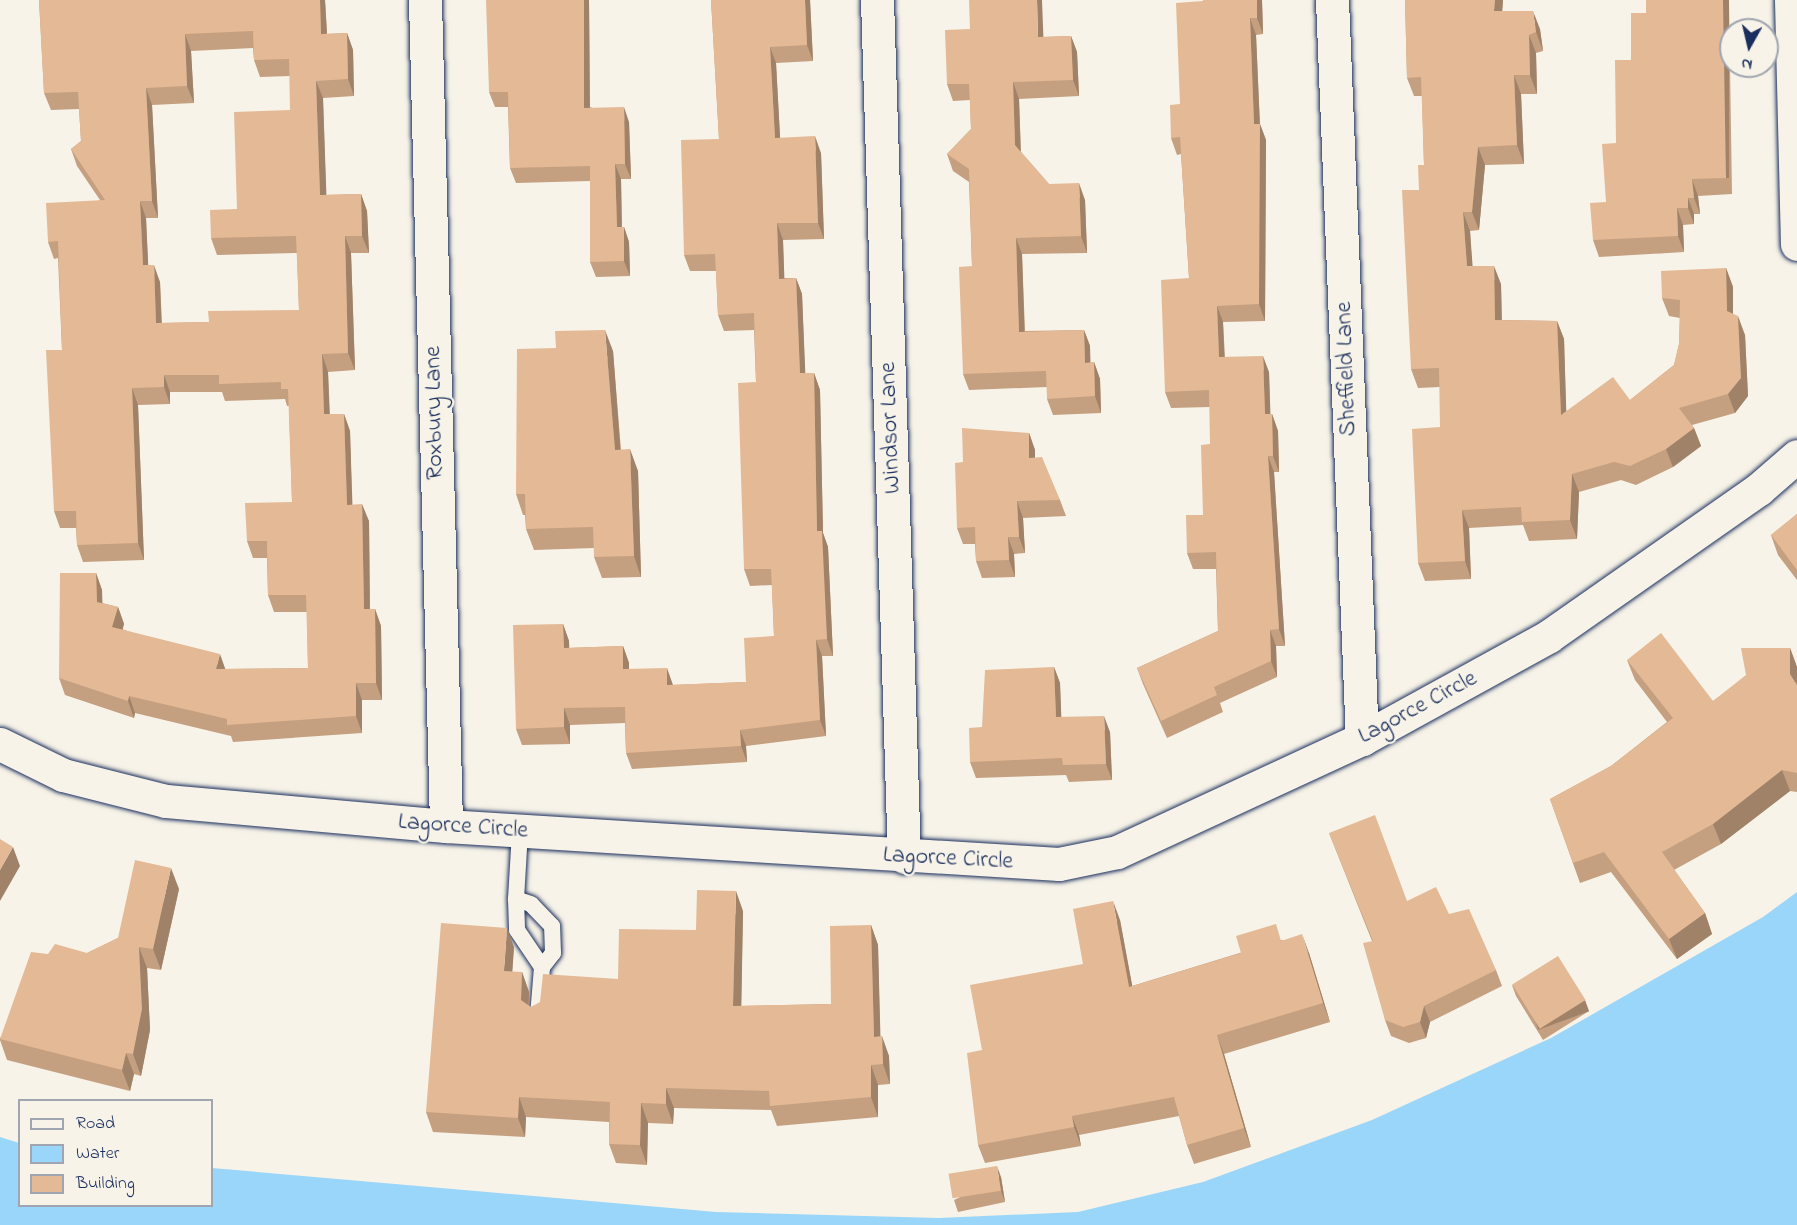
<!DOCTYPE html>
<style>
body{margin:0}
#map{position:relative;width:1797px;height:1225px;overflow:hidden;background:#f7f3e8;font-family:"Indie Flower",sans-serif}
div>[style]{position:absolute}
.water>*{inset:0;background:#99d6fa}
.roads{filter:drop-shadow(0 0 2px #1b2f5e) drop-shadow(0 0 2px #1b2f5e)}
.lane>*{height:16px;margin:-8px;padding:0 8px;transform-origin:8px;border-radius:8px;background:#f7f3e8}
.street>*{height:33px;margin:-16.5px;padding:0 16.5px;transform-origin:16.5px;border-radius:16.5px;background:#f7f3e8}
.wall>*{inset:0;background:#c49f80}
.shaded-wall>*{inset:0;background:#a08268;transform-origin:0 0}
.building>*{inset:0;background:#e4b995;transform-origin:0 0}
span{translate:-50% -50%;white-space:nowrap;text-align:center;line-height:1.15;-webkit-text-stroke:4.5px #f7f3e8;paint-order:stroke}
.street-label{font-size:24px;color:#1b2f5e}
.legend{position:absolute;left:18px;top:1099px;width:195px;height:108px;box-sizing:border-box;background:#f7f3e8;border:2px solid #9fa5b1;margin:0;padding:8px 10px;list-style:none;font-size:18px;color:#1b2f5e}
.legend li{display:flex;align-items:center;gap:12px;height:30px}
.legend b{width:30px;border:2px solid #9fa5b1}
.north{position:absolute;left:1719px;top:18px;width:60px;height:60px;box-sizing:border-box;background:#f7f3e8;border:2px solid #9fa5b1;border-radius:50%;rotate:188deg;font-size:16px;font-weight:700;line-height:24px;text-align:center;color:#1b2f5e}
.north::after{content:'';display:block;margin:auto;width:21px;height:27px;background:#1b2f5e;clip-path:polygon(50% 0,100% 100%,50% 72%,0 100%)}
</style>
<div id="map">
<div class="water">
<div style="clip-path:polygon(1797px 892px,1797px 1225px,0 1225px,0 1137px,19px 1143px,20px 1206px,212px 1206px,212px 1168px,716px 1212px,939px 1218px,1078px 1212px,1203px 1182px,1372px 1120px,1551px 1038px,1763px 917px)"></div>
</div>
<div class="roads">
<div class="lane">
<div style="left:516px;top:899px;width:31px;rotate:88deg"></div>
<div style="left:517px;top:930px;width:45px;rotate:56deg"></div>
<div style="left:542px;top:967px;width:18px;rotate:-52deg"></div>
<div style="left:553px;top:953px;width:27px;rotate:-92deg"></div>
<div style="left:552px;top:926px;width:30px;rotate:-134deg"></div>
<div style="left:531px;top:904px;width:16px;rotate:-162deg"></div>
<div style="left:516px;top:899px;width:68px;rotate:-86.6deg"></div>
<div style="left:538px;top:1016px;width:49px;rotate:-85.3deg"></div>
</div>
<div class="street">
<div style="left:425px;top:0;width:826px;rotate:88.54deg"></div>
<div style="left:877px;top:0;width:857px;rotate:88.2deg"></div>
<div style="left:1332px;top:0;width:740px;rotate:87.68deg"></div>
<div style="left:1791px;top:0;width:244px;rotate:88.6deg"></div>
<div style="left:0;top:744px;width:70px;rotate:26.2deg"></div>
<div style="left:63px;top:775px;width:106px;rotate:14.2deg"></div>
<div style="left:166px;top:801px;width:281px;rotate:5.1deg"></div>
<div style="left:446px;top:826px;width:614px;rotate:3.55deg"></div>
<div style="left:1059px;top:864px;width:59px;rotate:-11.7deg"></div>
<div style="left:1117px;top:852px;width:270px;rotate:-24.8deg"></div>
<div style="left:1362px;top:739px;width:213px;rotate:-28.8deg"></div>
<div style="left:1549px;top:636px;width:256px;rotate:-35deg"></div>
<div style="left:1759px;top:489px;width:50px;rotate:-41deg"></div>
</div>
</div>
<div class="wall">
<div style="clip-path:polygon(evenodd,39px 0,325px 0,327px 34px,347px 33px,353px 50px,354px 96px,323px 98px,326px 195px,361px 194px,367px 211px,369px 253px,351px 253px,355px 370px,328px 372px,330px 414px,344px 414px,350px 431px,352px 505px,369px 521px,370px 609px,375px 609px,381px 626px,382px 700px,362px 700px,362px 733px,233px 742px,231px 736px,135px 713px,134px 718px,65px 695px,59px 678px,96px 573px,102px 590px,102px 603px,118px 607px,124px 624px,122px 629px,225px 669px,308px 668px,307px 612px,274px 612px,268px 595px,267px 558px,253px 558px,247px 541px,292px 502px,289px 406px,287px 406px,285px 399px,225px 401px,222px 392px,170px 392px,170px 404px,138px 405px,144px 560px,83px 562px,77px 545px,76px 528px,60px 528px,54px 511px,62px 350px,58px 258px,54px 259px,48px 242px,100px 200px,77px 166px,71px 149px,81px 141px,79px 109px,51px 110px,44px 93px,39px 0,253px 48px,254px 60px,260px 77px,290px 76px,290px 110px,237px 209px,211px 238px,217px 255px,297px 253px,299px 310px,209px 322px,162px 323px,160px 282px,148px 265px,146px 218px,158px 218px,152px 105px,194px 103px,191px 51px,253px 48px)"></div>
<div style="clip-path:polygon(589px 0,590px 107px,629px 122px,631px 179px,621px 179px,622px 227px,624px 227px,629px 242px,630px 276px,596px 277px,590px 262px,590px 181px,516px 183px,510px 168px,508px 107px,495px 107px,489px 92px)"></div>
<div style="clip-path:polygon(711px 0,810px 0,813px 61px,776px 63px,780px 138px,821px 153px,824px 239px,783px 240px,784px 278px,796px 278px,802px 294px,805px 373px,814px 373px,820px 390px,823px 533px,828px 547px,833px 656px,822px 656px,826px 736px,746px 746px,747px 762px,632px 769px,626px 753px,625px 723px,570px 725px,570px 744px,522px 745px,516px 729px,563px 624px,569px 641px,569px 648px,623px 646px,629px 663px,629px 669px,673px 685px,746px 682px,774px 636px,772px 585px,750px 586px,744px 569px,756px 382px,754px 330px,724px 331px,718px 315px,716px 271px,690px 271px,684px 255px,719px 139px)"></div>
<div style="clip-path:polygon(1262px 0,1263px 34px,1256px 35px,1260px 124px,1266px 140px,1265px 321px,1223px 322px,1225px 357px,1269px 372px,1270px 414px,1272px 414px,1278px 431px,1279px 472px,1274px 472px,1285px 646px,1276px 646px,1277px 677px,1220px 703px,1223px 712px,1167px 738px,1143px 684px,1137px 668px,1218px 631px,1216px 569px,1193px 569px,1187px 553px,1203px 515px,1210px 444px,1210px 407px,1171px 408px,1165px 392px,1189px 278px,1181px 154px,1177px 155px,1171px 138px,1180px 104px,1203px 1px)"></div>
<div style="clip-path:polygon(1405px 0,1503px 0,1502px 11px,1540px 29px,1543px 51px,1536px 53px,1537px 94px,1521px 94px,1524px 164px,1485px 165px,1479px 230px,1470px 231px,1472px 266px,1501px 284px,1502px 320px,1557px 321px,1564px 339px,1566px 411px,1630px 400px,1674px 365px,1679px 344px,1680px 318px,1669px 316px,1662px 298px,1726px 268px,1733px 287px,1733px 314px,1745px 335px,1748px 396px,1735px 413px,1692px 425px,1694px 428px,1701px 446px,1673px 467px,1636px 485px,1621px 480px,1579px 492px,1577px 539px,1529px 541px,1523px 525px,1469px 528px,1471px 579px,1425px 581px,1418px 563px,1440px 427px,1440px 387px,1418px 388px,1411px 369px,1419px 190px,1424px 165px,1422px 96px,1414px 96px,1407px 78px)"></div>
<div style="clip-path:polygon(1729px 0,1732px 194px,1698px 196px,1700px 214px,1694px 214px,1694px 224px,1683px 225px,1684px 252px,1599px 257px,1593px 240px,1606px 202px,1631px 60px,1646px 13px)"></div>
<div style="clip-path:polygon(970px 29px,1044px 37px,1071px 36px,1077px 52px,1079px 96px,1019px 99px,1021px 152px,1049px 184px,1085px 200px,1087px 253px,1022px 254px,1025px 331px,1084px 330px,1090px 346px,1090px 363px,1094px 362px,1100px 379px,1101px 413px,1053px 415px,1047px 399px,1047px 387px,969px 390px,963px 374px,972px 266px,969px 182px,953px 171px,947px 154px,971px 129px,970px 100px,953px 101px,947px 84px)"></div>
<div style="clip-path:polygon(613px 351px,621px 450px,638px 471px,641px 577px,602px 578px,594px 557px,594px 548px,534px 550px,526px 529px,525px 515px,523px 515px,516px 494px)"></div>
<div style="clip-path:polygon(1029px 433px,1035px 450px,1035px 458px,1060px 500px,1066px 516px,1023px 518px,1025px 553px,1014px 554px,1015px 577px,982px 578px,976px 561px,975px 544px,963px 544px,957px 528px,963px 462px)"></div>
<div style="clip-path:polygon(1797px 514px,1797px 580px,1778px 555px,1771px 535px)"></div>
<div style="clip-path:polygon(1790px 648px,1797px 667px,1797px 792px,1790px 791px,1721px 844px,1674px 870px,1705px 913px,1712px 934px,1677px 959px,1611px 872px,1580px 883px,1550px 799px,1611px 766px,1667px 722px,1635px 680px,1627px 660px,1713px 701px)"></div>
<div style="clip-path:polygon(1054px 667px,1060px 683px,1061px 717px,1110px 732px,1112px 780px,1069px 782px,1066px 775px,976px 778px,970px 762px,982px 727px)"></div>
<div style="clip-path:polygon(1329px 833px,1407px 901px,1449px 914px,1496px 970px,1502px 986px,1430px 1022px,1426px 1038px,1409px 1043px,1391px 1036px,1385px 1020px,1372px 941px)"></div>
<div style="clip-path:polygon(179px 889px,161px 970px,147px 968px,150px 1030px,141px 1076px,134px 1074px,130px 1091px,7px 1060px,0 1040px,0 1038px,87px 953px,118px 938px)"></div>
<div style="clip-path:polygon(743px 911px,741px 1006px,831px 1004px,871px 925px,878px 945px,880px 1037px,889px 1056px,890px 1084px,878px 1085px,878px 1117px,777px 1126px,771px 1110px,674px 1108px,673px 1124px,648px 1123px,647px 1165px,616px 1163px,609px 1144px,609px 1122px,526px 1117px,525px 1137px,433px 1132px,426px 1112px,514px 947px,512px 972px,522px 972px,529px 992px,529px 1006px,531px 1007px,618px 979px,696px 930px)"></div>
<div style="clip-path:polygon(1120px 920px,1132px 986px,1282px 940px,1309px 953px,1330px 1022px,1224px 1054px,1251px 1147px,1194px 1164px,1187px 1145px,1179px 1116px,1079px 1135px,1081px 1146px,985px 1163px,978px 1145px,1083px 964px)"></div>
<div style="clip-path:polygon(1512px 985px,1589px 1011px,1543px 1040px,1516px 996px)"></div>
<div style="clip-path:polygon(1001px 1177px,1005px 1202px,958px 1212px,954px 1200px)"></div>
</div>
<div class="shaded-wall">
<div style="clip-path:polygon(320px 0,325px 0,328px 51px,321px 34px)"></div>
<div style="clip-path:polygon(584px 0,589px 0,590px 123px,584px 108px)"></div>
<div style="clip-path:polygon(805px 0,810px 0,813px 61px,807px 45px)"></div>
<div style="clip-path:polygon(1037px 0,1042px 0,1044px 53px,1038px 37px)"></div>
<div style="clip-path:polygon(1257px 0,1262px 0,1263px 34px,1257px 18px)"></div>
<div style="clip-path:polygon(1495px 0,1503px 0,1501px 30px,1494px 11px)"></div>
<div style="left:1723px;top:0;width:6px;height:178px"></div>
<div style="clip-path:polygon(1533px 11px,1540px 29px,1543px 51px,1536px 32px)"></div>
<div style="clip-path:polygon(1250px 18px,1256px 35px,1260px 129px,1260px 124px,1266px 140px,1265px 321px,1259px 304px,1254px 124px)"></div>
<div style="clip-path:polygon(347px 33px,353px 50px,354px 96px,348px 79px)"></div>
<div style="clip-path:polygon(185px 34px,191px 51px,194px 103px,187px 86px)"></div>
<div style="clip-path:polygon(1529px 35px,1536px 53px,1537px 94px,1530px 75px)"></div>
<div style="clip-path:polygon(1071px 36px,1077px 52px,1079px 96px,1073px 80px)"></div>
<div style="clip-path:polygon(770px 47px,776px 63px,781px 154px,775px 138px)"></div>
<div style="clip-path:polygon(1514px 75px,1521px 94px,1524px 164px,1517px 145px)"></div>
<div style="clip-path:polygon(316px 81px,323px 98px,327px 212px,320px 195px)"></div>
<div style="clip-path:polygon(1013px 82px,1019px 99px,1021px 162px,1015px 145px)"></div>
<div style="clip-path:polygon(146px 88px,152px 105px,158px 218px,152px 201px)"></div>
<div style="clip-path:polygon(624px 107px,629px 122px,631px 179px,625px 164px)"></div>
<div style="clip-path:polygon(815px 136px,821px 153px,824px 239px,818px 223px)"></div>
<div style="clip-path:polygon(1478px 147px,1485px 165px,1479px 230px,1472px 212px)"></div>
<div style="clip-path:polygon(615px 164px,621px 179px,622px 242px,617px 227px)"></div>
<div style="clip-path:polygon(1692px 179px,1698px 196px,1700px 214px,1694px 198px)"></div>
<div style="clip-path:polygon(1079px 183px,1085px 200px,1087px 253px,1081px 236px)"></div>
<div style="clip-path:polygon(361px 194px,367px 211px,369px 253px,362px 236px)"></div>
<div style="clip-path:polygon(1688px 198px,1694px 214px,1694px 224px,1688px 208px)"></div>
<div style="clip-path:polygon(140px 201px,146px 218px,149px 282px,143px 265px)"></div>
<div style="clip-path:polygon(1677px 208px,1683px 225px,1684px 252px,1678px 236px)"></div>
<div style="clip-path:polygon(1463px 212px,1470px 231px,1474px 285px,1467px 266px)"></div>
<div style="clip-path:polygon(777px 223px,783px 240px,785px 295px,779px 279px)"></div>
<div style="clip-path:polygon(624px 227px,629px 242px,630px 276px,624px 261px)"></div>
<div style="clip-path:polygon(345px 236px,351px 253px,355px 370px,348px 353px)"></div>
<div style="clip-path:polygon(1016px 238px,1022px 254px,1025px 348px,1019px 332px)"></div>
<div style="clip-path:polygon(154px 265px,160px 282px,162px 340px,156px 323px)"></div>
<div style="clip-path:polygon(1494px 266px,1501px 284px,1502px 338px,1495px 320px)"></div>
<div style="clip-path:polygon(1726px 268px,1733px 287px,1733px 330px,1727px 311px)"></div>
<div style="clip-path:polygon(796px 278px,802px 294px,806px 390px,800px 373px)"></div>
<div style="clip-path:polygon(1217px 306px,1223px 322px,1225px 374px,1219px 357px)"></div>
<div style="clip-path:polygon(1738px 316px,1745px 335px,1748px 396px,1735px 413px,1728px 394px)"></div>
<div style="clip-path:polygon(1557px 321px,1564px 339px,1567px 434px,1561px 415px)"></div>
<div style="clip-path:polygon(605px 330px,613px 351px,622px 471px,615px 450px)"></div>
<div style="clip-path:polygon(1084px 330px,1090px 346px,1091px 379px,1085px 363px)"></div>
<div style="clip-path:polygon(322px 354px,328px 372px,330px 431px,324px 414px)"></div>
<div style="clip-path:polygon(1263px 356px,1269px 372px,1271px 431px,1265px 414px)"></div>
<div style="clip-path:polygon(1094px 362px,1100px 379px,1101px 413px,1095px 396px)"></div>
<div style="clip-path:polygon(814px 373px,820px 390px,823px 533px,828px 547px,833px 656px,827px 639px,817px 531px)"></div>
<div style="clip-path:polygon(164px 375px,170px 392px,170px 404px,164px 387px)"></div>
<div style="clip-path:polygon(132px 388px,138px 405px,144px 560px,138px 543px)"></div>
<div style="clip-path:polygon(344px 414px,350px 431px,353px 522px,347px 505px)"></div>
<div style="clip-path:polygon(1272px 414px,1278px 431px,1279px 472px,1273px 456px)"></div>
<div style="clip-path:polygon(1694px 428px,1701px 446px,1673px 467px,1666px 449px)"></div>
<div style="clip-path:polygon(1029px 433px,1035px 450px,1035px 474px,1029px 458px)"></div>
<div style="clip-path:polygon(630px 449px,638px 471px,641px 577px,634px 556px)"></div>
<div style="clip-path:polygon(1268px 456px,1274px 472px,1285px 646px,1279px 629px)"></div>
<div style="clip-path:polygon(1572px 474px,1579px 492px,1577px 539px,1570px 520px)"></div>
<div style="clip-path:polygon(1017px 501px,1023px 518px,1025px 553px,1019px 537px)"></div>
<div style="clip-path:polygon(362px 504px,369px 521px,370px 626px,364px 609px)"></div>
<div style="clip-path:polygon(1462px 510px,1469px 528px,1471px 579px,1465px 561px)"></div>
<div style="clip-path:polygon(1008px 537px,1014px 554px,1015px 577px,1009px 560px)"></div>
<div style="clip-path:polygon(96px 573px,102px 590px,103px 619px,97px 602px)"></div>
<div style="clip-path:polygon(118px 607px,124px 624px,119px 644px,112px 627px)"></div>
<div style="clip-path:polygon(375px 609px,381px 626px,382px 700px,376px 683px)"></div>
<div style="clip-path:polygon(563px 624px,569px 641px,570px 665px,564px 648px)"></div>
<div style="clip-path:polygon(1270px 630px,1276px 646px,1277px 677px,1271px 661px)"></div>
<div style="clip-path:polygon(816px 640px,822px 656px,826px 736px,820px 720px)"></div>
<div style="clip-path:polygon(623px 646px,629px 663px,629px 686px,623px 669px)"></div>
<div style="clip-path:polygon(1790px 648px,1797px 667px,1797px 692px,1790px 674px)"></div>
<div style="clip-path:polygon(220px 654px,226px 671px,216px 669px)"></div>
<div style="clip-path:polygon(1054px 667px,1060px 683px,1062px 734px,1056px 717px)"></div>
<div style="clip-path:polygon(667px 668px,673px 685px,667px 685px)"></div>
<div style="clip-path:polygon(356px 683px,362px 700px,362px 733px,356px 716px)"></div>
<div style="clip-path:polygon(129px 696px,135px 713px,134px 718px,128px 701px)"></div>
<div style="clip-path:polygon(564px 708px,570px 725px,570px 744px,564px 727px)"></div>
<div style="clip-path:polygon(1104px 716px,1110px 732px,1112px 780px,1106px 764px)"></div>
<div style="clip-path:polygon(740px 730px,746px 746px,747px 762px,741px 746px)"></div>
<div style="clip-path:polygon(1782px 770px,1790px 791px,1721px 844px,1713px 824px)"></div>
<div style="clip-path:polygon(13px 847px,20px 866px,0 901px,0 870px)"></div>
<div style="clip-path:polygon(171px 868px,179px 889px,161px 970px,153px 949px)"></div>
<div style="clip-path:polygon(736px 891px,743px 911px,741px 1026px,733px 1006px)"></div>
<div style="clip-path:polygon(1113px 901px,1120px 920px,1136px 1006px,1129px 987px)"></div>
<div style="clip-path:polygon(1705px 913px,1712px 934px,1677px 959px,1669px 939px)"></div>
<div style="clip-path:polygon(871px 925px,878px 945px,881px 1057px,874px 1037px)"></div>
<div style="clip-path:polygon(507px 928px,514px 947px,511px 991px,504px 971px)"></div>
<div style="clip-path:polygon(1302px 934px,1309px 953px,1330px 1022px,1323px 1003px)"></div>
<div style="clip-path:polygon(139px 947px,147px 968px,150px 1030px,141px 1076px,133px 1054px)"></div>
<div style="clip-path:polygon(522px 972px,529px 992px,528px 1020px,521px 1000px)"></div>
<div style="left:1585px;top:1000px;width:12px;height:54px;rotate:70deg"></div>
<div style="clip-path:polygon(1424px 1006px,1430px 1022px,1426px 1038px,1420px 1022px)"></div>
<div style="clip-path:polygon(1217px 1035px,1224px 1054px,1251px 1147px,1244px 1128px)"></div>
<div style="clip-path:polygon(882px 1036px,889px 1056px,890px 1084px,883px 1064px)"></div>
<div style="clip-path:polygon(126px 1053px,134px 1074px,130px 1091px,122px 1070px)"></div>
<div style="clip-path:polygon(871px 1065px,878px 1085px,878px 1117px,871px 1097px)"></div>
<div style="clip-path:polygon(666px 1088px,674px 1108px,673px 1124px,666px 1104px)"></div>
<div style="clip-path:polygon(519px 1097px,526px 1117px,525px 1137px,518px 1118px)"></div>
<div style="clip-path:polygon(641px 1103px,648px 1123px,647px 1165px,640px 1145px)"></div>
<div style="clip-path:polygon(1072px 1116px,1079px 1135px,1081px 1146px,1074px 1127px)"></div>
<div style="clip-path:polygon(997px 1166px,1001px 1177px,1005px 1202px,1001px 1191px)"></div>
</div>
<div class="building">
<div style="clip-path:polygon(evenodd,39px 0,320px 0,321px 34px,347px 33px,348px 79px,316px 81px,320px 195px,361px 194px,362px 236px,345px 236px,348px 353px,322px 354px,324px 414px,344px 414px,347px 505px,362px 504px,364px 609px,375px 609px,376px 683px,356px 683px,356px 716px,227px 725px,227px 719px,129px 696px,128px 701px,59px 678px,60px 573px,96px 573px,97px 602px,118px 607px,112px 627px,220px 654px,216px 669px,308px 668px,306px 595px,268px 595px,267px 541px,247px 541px,245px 503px,292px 502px,288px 389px,281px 389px,281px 382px,219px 384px,219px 375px,164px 375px,164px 387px,132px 388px,138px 543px,77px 545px,76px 511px,54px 511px,46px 350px,62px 350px,58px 241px,48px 242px,46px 203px,105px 200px,71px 149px,81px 141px,78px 92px,44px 93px,39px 0,253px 31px,254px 60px,289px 59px,290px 110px,234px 112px,237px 209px,210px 210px,211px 238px,296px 236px,299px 310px,208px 311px,209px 322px,156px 323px,154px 265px,143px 265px,140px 201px,152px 201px,146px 88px,187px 86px,185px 34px,253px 31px)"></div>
<div style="clip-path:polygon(486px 0,584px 0,584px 108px,624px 107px,625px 164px,615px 164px,617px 227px,624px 227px,624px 261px,590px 262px,590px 166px,510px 168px,508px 92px,489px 92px)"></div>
<div style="clip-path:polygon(711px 0,805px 0,807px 45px,770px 47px,775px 138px,815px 136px,818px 223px,777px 223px,779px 279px,796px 278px,800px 373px,814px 373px,817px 531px,822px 531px,827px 639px,816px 640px,820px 720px,740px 730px,741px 746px,626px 753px,625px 707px,564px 708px,564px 727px,516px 729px,513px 625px,563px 624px,564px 648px,623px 646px,623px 669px,667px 668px,667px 685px,746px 682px,744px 638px,774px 636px,771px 569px,744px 569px,738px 383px,756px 382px,754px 313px,718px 315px,715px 254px,684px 255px,681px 140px,719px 139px)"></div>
<div style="clip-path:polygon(969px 0,1037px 0,1038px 37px,1071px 36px,1073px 80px,1013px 82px,1015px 145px,1049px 184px,1079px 183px,1081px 236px,1016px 238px,1019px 332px,1084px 330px,1085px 363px,1094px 362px,1095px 396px,1047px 399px,1046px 371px,963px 374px,959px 267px,972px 266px,969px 169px,947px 154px,971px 129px,969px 84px,947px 84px,945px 30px,970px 29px)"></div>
<div style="clip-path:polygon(1203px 0,1257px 0,1257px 18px,1250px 18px,1254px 124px,1260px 124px,1259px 304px,1217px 306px,1219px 357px,1263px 356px,1265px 414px,1272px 414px,1273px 456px,1268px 456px,1279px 629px,1270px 630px,1271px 661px,1214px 687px,1217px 695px,1161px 721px,1137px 668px,1218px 631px,1216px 552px,1187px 553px,1186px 515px,1203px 515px,1201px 445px,1210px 444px,1209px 390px,1165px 392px,1161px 280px,1189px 278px,1180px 137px,1171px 138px,1170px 105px,1180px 104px,1176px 3px,1203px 1px)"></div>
<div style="clip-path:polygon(1405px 0,1495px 0,1494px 11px,1533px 11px,1536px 32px,1529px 35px,1530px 75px,1514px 75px,1517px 145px,1478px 147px,1472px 212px,1463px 212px,1467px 266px,1494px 266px,1495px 320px,1557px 321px,1561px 415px,1613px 377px,1630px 400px,1674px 365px,1679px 344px,1680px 300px,1662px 298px,1661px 271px,1726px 268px,1727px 311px,1738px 316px,1741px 378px,1728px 394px,1679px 408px,1694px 428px,1666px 449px,1630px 466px,1614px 462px,1572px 474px,1570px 520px,1522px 522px,1521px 507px,1462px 510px,1465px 561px,1418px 563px,1412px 429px,1440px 427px,1439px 368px,1411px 369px,1402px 190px,1419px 190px,1418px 165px,1424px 165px,1421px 77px,1407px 78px)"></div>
<div style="clip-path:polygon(1646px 0,1723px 0,1726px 178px,1692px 179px,1694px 198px,1688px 198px,1688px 208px,1677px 208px,1678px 236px,1593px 240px,1590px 203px,1606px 202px,1602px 144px,1616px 143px,1615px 60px,1631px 60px,1631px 13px,1646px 13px)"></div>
<div style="clip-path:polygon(605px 330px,615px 450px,630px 449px,634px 556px,594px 557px,593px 527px,526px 529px,525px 494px,516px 494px,517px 349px,556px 348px,555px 331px)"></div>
<div style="clip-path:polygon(962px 428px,1029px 433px,1029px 458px,1042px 457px,1060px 500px,1017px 501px,1019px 537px,1008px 537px,1009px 560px,976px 561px,975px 527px,957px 528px,955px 463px,963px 462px)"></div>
<div style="clip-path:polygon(1797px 514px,1797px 570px,1771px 535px)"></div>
<div style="clip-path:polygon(1661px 633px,1713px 701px,1746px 675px,1741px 648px,1790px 648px,1790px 674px,1797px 685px,1797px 773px,1782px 770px,1713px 824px,1662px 852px,1705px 913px,1669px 939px,1604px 852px,1573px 863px,1550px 799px,1611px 766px,1673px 718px,1627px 660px)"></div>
<div style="clip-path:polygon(1054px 667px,1056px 717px,1104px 716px,1106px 764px,1063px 765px,1062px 758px,970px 762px,969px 728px,982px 727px,985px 670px)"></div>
<div style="clip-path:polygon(1375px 815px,1407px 901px,1436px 887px,1449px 914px,1469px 909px,1496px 970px,1424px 1006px,1420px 1022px,1403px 1027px,1385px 1020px,1363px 943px,1373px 941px,1329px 833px)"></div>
<div style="clip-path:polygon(0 839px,13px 847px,0 870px)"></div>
<div style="clip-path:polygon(135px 860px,171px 868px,153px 949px,139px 947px,142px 1009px,133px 1054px,126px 1053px,122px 1070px,0 1039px,31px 952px,48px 954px,55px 944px,87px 953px,118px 938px)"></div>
<div style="clip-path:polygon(697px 890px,736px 891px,733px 1006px,831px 1004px,830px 926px,871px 925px,874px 1037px,882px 1036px,883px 1064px,871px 1065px,871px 1097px,770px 1106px,769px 1091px,666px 1088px,666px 1104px,641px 1103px,640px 1145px,609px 1144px,610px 1102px,519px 1097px,518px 1118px,426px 1112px,441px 923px,507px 928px,504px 971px,522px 972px,521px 1000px,531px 1007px,540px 1002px,543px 974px,618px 979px,619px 929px,696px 930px)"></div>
<div style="clip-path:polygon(1113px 901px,1129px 987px,1241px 953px,1236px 936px,1276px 924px,1281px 941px,1302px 934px,1323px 1003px,1217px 1035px,1244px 1128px,1187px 1145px,1174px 1097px,1072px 1116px,1074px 1127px,978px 1145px,967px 1053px,982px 1050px,970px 985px,1083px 964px,1073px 909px)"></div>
<div style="left:1558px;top:956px;width:52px;height:54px;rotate:58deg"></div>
<div style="left:997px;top:1166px;width:25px;height:49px;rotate:81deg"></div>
</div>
<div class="street-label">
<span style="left:1347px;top:369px;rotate:-92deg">Sheffield Lane</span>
<span style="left:435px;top:413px;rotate:-91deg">Roxbury Lane</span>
<span style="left:891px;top:428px;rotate:-92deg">Windsor Lane</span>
<span style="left:1418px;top:708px;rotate:-28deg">Lagorce Circle</span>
<span style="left:463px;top:827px;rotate:4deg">Lagorce Circle</span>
<span style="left:948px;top:859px;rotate:3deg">Lagorce Circle</span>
</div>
<ul class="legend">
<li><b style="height:8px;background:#f7f3e8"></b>Road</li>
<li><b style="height:16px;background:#99d6fa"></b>Water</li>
<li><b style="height:16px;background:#e4b995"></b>Building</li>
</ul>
<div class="north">N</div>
</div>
